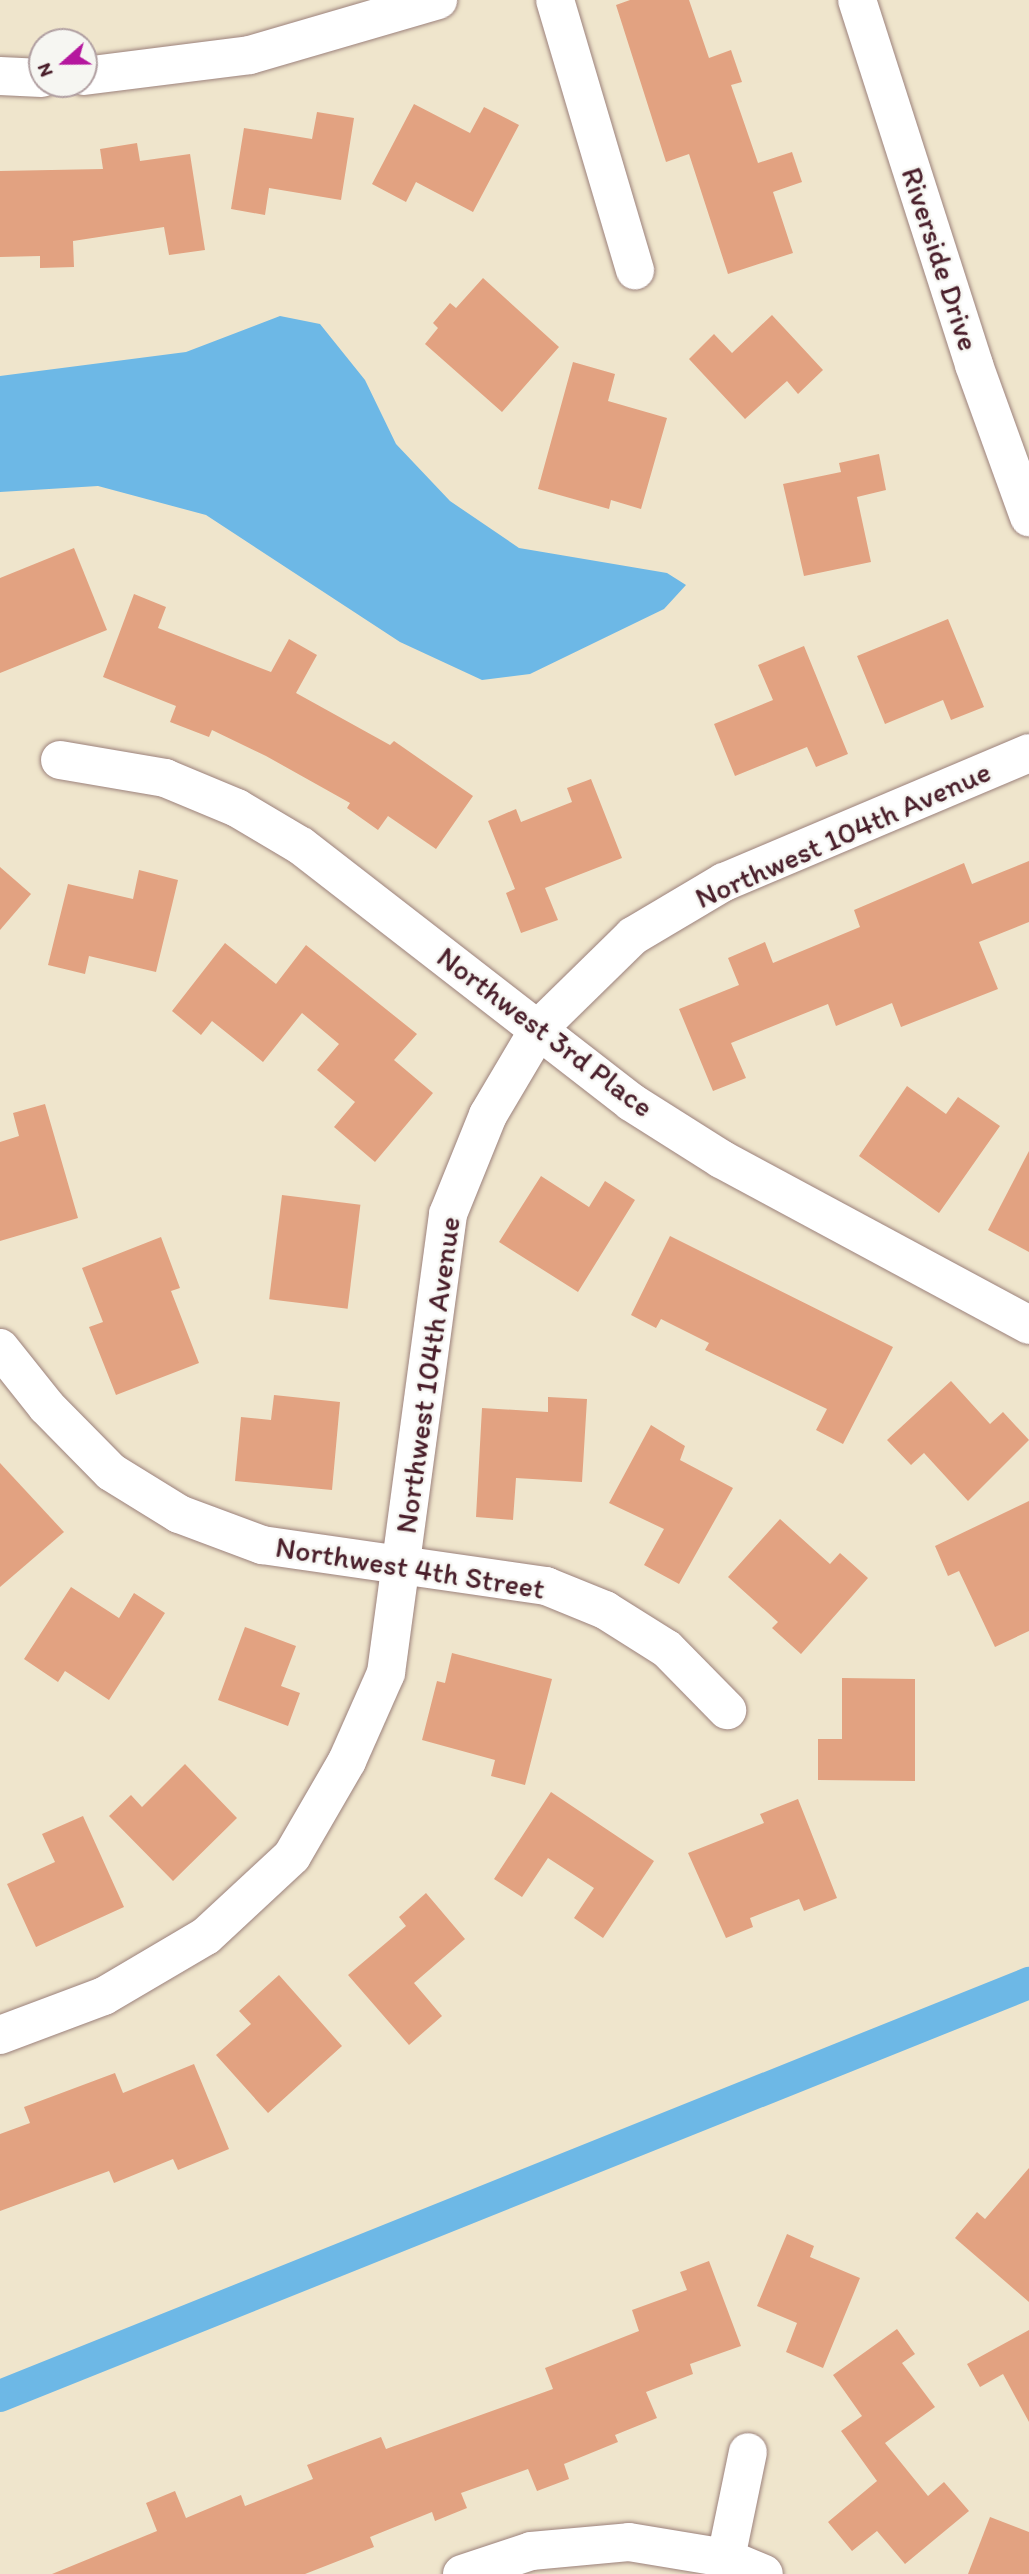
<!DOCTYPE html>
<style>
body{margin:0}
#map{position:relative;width:1029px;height:2574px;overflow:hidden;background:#efe5cc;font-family:Itim,sans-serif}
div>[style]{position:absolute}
.water>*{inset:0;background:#6db8e6}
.canal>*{height:32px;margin:-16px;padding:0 16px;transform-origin:16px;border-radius:16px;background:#6db8e6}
.building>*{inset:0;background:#e2a281;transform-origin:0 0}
.roads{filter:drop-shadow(0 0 2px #9c827c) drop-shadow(0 0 2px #9c827c)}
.minor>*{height:38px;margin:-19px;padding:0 19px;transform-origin:19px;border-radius:19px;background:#fff}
span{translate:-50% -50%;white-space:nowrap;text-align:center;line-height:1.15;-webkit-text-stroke:5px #f6f6f2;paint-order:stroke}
.street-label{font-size:30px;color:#4a1f2b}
.north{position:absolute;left:28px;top:28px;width:70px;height:70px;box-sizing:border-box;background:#f6f6f2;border:2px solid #b1a0a2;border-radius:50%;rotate:249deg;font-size:19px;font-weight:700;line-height:28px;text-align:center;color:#4a1f2b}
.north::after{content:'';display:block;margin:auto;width:24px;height:32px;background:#b5179e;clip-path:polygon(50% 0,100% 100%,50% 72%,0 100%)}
</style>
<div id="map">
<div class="water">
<div style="clip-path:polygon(280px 316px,320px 324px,365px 380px,396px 444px,450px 501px,519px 548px,667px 573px,686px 585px,664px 609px,530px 674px,482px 680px,400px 642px,206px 515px,98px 486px,0 492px,0 376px,186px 352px)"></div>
</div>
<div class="canal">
<div style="left:0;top:2396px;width:1109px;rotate:-21.87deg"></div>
</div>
<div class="building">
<div style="clip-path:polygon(630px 0,689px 0,709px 58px,731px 50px,742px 82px,731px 85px,758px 163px,792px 152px,802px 182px,773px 192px,793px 253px,728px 274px,689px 154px,666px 162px,616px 5px)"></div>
<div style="clip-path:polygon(414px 104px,470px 133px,484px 107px,519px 125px,473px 212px,416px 182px,406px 202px,372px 184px)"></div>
<div style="clip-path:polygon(317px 112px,354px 118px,341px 200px,269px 188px,265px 215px,231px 209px,244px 128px,312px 139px)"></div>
<div style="clip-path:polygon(137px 143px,140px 161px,190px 154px,205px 250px,169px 255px,164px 227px,73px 241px,74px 267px,40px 268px,40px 256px,0 257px,0 171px,103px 169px,100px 149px)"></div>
<div style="clip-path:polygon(483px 278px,559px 347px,502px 412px,425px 344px,438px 328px,433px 323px,450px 303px,456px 308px)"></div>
<div style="clip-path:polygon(772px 315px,823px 370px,798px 394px,787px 381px,745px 419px,689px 359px,714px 334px,732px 353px)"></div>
<div style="clip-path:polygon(573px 362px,615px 374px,608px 401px,667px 418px,641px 509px,611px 500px,609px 509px,538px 489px)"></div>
<div style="clip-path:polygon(879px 454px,886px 490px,857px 497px,871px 562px,804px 576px,783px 484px,841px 472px,839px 463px)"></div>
<div style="clip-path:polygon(74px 548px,107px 630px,0 673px,0 578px)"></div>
<div style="clip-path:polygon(134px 594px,166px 607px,158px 628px,271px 672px,289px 639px,317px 655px,296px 693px,390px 745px,394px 741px,473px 796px,436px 849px,388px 816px,378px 830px,347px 808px,350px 803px,266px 756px,212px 730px,209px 737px,170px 722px,176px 706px,103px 677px)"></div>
<div style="clip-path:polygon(948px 619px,984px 707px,951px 720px,943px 700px,885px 724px,857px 656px)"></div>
<div style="clip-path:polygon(804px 646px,848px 754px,816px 767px,807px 747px,735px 776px,714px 724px,773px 700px,758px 665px)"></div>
<div style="clip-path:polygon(591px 779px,622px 858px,545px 888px,558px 920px,521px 933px,506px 893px,515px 889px,488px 821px,516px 809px,521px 822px,572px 802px,567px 788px)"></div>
<div style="clip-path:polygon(1029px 861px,1029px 922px,979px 942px,998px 989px,901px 1027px,892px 1003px,836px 1026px,828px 1004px,731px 1043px,746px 1078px,713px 1091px,679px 1009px,739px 985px,728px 958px,765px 942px,773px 963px,860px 927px,854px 910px,964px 863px,972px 884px)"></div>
<div style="clip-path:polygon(0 867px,31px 894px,0 930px)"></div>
<div style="clip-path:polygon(139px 870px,178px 880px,156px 972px,89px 956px,85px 974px,48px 965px,68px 884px,133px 899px)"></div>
<div style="clip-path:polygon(225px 943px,276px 984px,306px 945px,417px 1034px,394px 1060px,433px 1093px,375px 1162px,334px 1127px,355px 1102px,317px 1070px,339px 1044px,302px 1013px,263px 1062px,212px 1021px,201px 1035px,172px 1011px)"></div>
<div style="clip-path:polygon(907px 1086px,946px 1114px,958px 1097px,1000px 1126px,939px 1213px,859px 1156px)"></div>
<div style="clip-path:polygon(45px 1104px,78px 1218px,0 1241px,0 1142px,19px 1136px,13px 1113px)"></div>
<div style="clip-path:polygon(1029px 1151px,1029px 1252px,988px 1230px)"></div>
<div style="clip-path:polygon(541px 1176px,589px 1207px,605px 1181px,635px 1200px,578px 1292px,499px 1242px)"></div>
<div style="left:282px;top:1195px;width:79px;height:105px;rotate:7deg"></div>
<div style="clip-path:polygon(670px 1236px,893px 1347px,843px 1444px,816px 1430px,827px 1409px,705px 1350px,709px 1343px,661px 1319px,656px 1328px,631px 1315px)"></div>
<div style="clip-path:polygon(161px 1237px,180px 1288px,171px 1291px,199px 1363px,116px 1395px,89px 1327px,103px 1322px,82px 1268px)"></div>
<div style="clip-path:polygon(951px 1381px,990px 1424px,1003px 1412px,1029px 1440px,968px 1501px,924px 1453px,911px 1465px,887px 1440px)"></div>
<div style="clip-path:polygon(274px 1395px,340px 1402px,332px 1490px,235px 1481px,241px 1417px,271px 1420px)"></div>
<div style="clip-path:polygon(548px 1397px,587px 1399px,582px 1482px,516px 1478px,513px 1520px,476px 1517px,482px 1408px,548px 1412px)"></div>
<div style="clip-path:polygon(651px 1425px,685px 1446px,680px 1460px,733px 1488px,679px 1584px,644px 1565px,664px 1529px,609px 1503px)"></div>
<div style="clip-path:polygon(0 1463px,64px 1532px,0 1587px)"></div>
<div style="clip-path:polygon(1029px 1501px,1029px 1631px,995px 1647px,959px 1571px,948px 1576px,935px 1546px)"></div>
<div style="clip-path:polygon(780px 1519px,830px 1564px,840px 1553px,868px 1578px,801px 1654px,772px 1628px,778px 1622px,728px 1577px)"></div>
<div style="clip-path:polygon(71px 1587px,119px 1618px,134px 1593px,165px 1613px,109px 1700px,65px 1671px,58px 1682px,24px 1659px)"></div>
<div style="clip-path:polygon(245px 1627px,296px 1646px,281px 1686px,300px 1693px,288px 1726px,218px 1700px)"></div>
<div style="clip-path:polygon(452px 1653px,552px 1679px,525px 1785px,491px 1776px,495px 1760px,422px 1740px,437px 1681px,445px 1683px)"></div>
<div style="clip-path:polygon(842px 1678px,915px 1679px,915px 1781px,818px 1780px,818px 1739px,842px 1739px)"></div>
<div style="clip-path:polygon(185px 1764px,237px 1818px,173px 1881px,109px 1816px,131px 1795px,142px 1807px)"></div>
<div style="clip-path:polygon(551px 1792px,654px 1861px,603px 1938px,574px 1918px,594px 1888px,548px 1858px,522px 1897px,494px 1879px)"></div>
<div style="clip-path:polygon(798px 1799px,837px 1898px,804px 1911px,799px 1899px,750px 1918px,753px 1927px,726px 1938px,688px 1853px,764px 1823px,760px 1814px)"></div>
<div style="clip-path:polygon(83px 1816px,124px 1907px,36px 1947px,7px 1884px,55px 1862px,42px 1834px)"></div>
<div style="clip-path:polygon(426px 1893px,465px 1939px,414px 1983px,442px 2016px,409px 2045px,348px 1975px,406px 1926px,399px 1917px)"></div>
<div style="clip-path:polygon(279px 1975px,342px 2046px,268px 2113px,216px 2055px,251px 2024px,239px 2011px)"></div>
<div style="clip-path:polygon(194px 2064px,229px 2149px,178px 2170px,173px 2159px,114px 2183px,109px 2171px,0 2211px,0 2134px,30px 2123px,24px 2107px,115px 2073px,123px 2093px)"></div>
<div style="clip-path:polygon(1029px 2168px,1029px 2302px,955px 2238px,977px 2212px,985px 2219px)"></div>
<div style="clip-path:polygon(787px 2234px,814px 2246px,810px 2257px,860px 2278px,823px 2368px,786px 2352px,797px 2323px,757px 2306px)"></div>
<div style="clip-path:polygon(709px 2261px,741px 2346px,690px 2364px,693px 2374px,646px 2392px,657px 2418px,615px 2435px,618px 2442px,564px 2464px,569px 2479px,537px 2491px,528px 2469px,461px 2493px,467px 2508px,435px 2521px,432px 2512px,370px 2537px,374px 2547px,305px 2574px,52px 2574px,157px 2531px,146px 2503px,175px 2491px,186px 2518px,241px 2495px,245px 2506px,313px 2479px,307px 2465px,336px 2454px,381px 2437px,386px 2449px,553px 2389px,545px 2368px,639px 2331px,632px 2310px,687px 2290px,680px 2272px)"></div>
<div style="clip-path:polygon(897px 2329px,915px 2354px,902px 2363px,935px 2407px,885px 2443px,928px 2496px,944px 2482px,969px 2511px,905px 2564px,877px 2531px,852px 2551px,828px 2522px,877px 2481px,841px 2431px,862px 2416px,833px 2375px)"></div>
<div style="clip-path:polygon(1029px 2330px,1029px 2422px,1003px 2374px,980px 2387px,967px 2364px)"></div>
<div style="clip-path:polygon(990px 2517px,1029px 2532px,1029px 2574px,968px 2574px)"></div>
</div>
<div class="roads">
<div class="minor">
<div style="left:555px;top:0;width:282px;rotate:73.5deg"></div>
<div style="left:857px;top:0;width:383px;rotate:72.2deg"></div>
<div style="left:974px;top:365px;width:162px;rotate:70.1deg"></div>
<div style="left:0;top:76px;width:42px;rotate:2.7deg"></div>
<div style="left:84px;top:76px;width:167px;rotate:-7.2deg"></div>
<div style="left:250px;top:55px;width:196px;rotate:-16.3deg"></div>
<div style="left:60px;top:760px;width:107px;rotate:9.7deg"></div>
<div style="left:165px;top:778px;width:78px;rotate:22.6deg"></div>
<div style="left:237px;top:808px;width:74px;rotate:30.7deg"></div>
<div style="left:301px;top:846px;width:418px;rotate:37.8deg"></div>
<div style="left:631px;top:1102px;width:107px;rotate:32.3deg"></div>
<div style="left:721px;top:1159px;width:350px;rotate:28.3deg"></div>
<div style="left:0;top:1348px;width:75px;rotate:51.5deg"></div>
<div style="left:47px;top:1407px;width:91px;rotate:45.4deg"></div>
<div style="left:111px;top:1472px;width:80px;rotate:31.7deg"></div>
<div style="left:179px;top:1514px;width:89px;rotate:20.5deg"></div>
<div style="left:262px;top:1545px;width:287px;rotate:8.2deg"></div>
<div style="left:546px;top:1586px;width:64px;rotate:22.1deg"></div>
<div style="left:605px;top:1610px;width:73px;rotate:32.2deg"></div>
<div style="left:667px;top:1649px;width:86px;rotate:45.5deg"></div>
<div style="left:0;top:2035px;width:111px;rotate:-20.6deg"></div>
<div style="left:104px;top:1996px;width:118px;rotate:-30.5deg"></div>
<div style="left:206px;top:1936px;width:117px;rotate:-42.9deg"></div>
<div style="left:292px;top:1856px;width:110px;rotate:-59.9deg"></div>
<div style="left:347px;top:1761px;width:96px;rotate:-66.1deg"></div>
<div style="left:386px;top:1673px;width:463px;rotate:-82.3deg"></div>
<div style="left:448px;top:1214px;width:107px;rotate:-68deg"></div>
<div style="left:488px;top:1115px;width:102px;rotate:-59.4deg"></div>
<div style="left:540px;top:1027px;width:130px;rotate:-44.4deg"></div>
<div style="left:633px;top:936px;width:106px;rotate:-30.7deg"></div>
<div style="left:724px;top:882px;width:331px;rotate:-22.9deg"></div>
<div style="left:726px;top:2558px;width:108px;rotate:-78.3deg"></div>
<div style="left:462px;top:2574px;width:73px;rotate:-18.4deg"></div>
<div style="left:531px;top:2551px;width:98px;rotate:-5.2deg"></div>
<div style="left:629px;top:2542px;width:98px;rotate:9.4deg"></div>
<div style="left:726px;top:2558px;width:41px;rotate:22.8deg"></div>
</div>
</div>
<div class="street-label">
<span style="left:940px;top:259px;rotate:72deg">Riverside Drive</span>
<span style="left:843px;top:835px;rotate:-24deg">Northwest 104th Avenue</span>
<span style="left:545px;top:1032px;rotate:37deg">Northwest 3rd Place</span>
<span style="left:428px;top:1375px;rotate:-82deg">Northwest 104th Avenue</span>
<span style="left:410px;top:1568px;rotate:9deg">Northwest 4th Street</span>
</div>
<div class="north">N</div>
</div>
